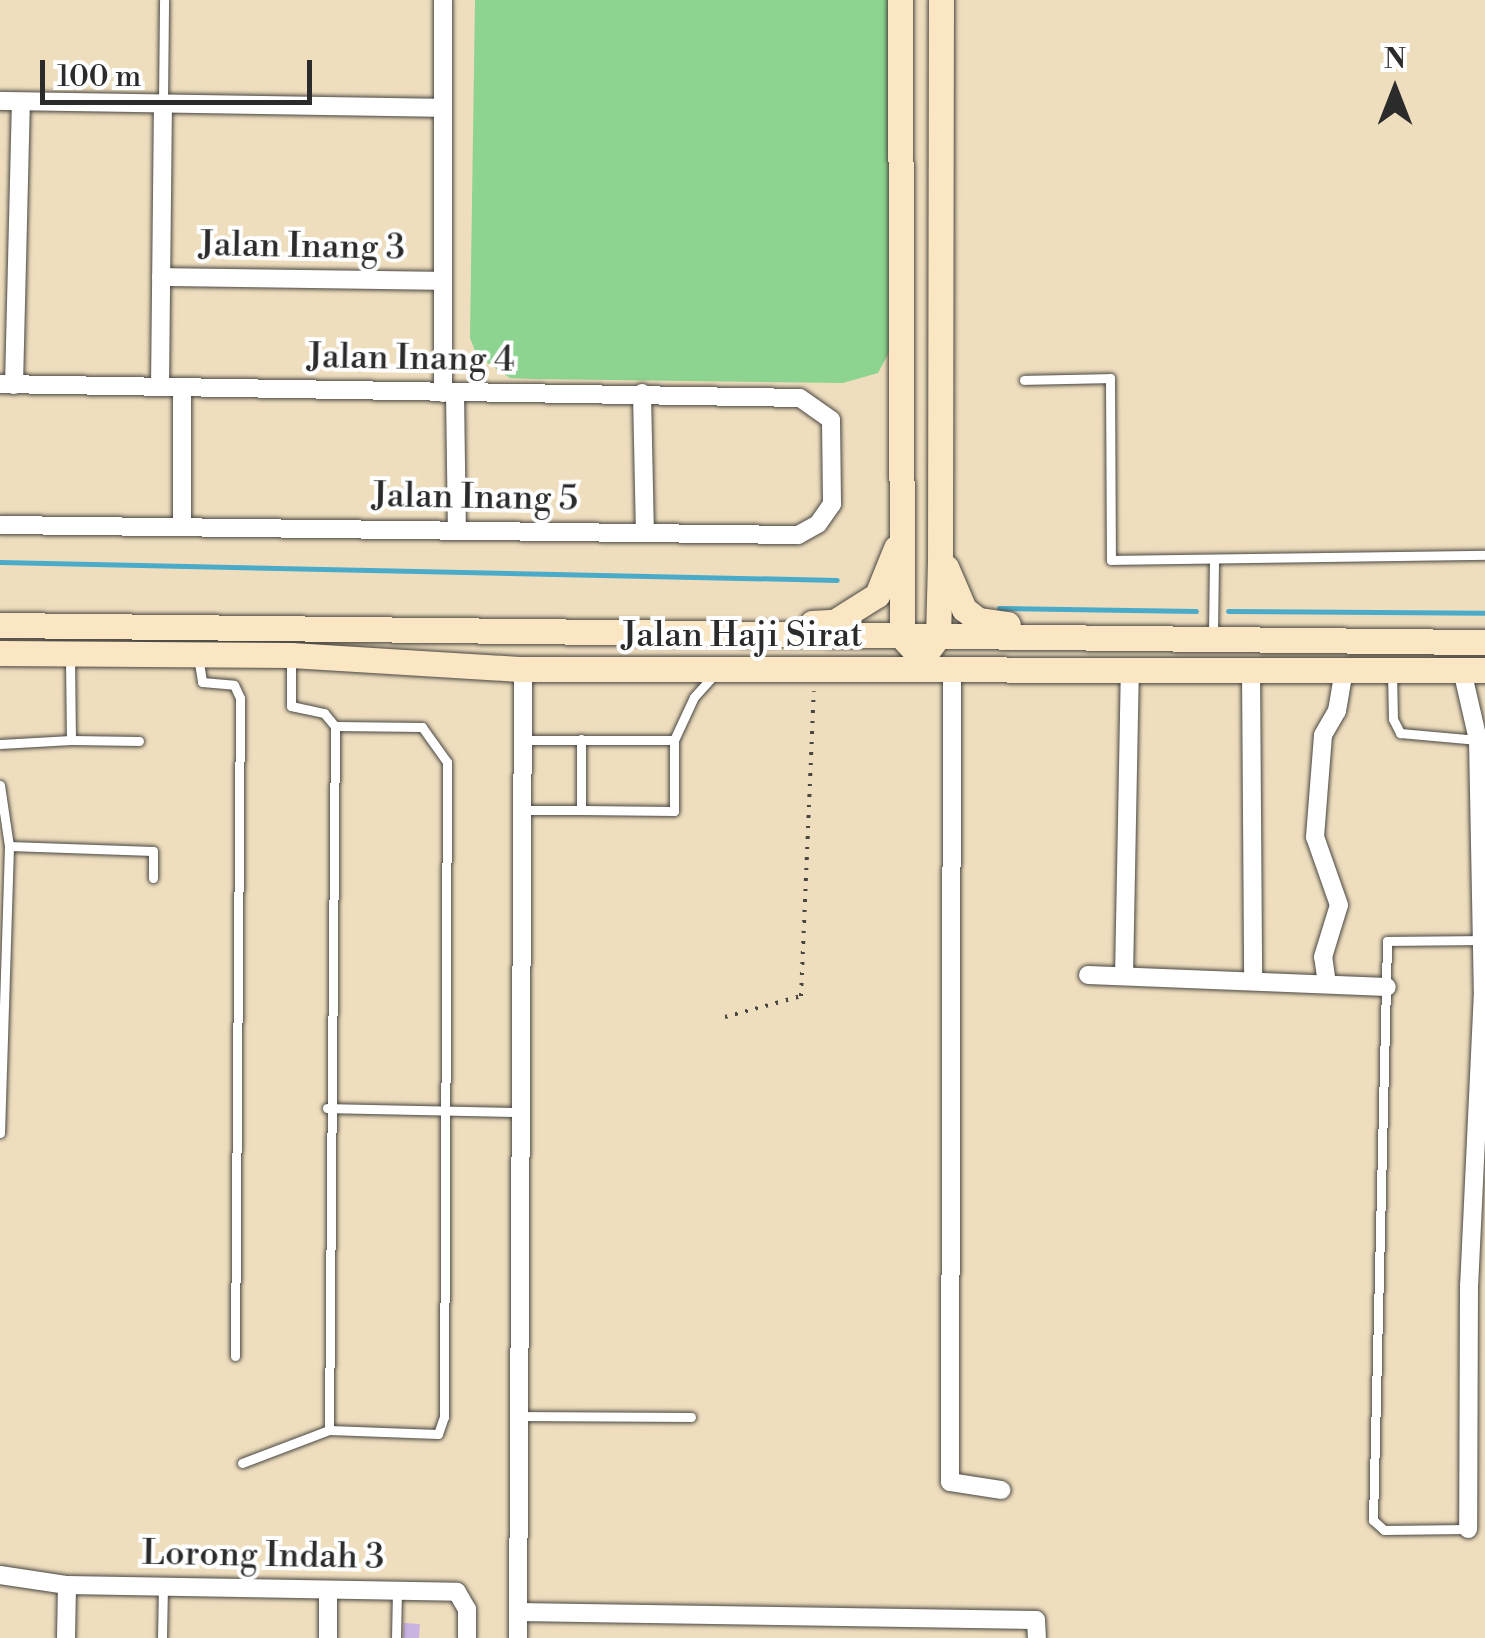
<!DOCTYPE html>
<style>
body{margin:0}
#map{position:relative;width:1485px;height:1638px;overflow:hidden;background:#efdebe;font-family:"Libre Bodoni",serif}
div>[style]{position:absolute}
.green>*{inset:0;background:#8cd48f}
.stream>*{height:5px;margin:-2.5px;padding:0 2.5px;transform-origin:2.5px;border-radius:2.5px;background:#4aabc9}
.building>*{inset:0;background:#cab4e2;transform-origin:0 0}
.path>*{height:4px;margin-top:-2px;transform-origin:0;background:repeating-linear-gradient(90deg,#484641 0 2.5px,transparent 0 10.5px)}
.roads{filter:drop-shadow(0 0 2px #484641) drop-shadow(0 0 2px #484641)}
.lane>*{height:9px;margin:-4.5px;padding:0 4.5px;transform-origin:4.5px;border-radius:4.5px;background:#fff}
.street>*{height:18px;margin:-9px;padding:0 9px;transform-origin:9px;border-radius:9px;background:#fff}
.secondary>*{height:25px;margin:-12.5px;padding:0 12.5px;transform-origin:12.5px;border-radius:12.5px;background:#fbe6c4}
span{translate:-50% -50%;white-space:nowrap;text-align:center;line-height:1.15;-webkit-text-stroke:8px #fff;paint-order:stroke}
.street-label{font-size:35px;color:#2b2b2b}
.north{position:absolute;left:1345px;top:40px;width:100px;height:100px;-webkit-text-stroke:8px #fff;paint-order:stroke;rotate:0deg;font-size:28px;font-weight:700;line-height:40px;text-align:center;color:#2b2b2b}
.north::after{content:'';display:block;margin:auto;width:35px;height:45px;background:#2b2b2b;clip-path:polygon(50% 0,100% 100%,50% 72%,0 100%)}
.scale{position:absolute;left:40px;top:60px;width:272px;height:45px;box-sizing:border-box;border:5px solid #2b2b2b;border-top:0;padding-left:12px;font-size:30px;line-height:35px;white-space:nowrap;color:#2b2b2b;-webkit-text-stroke:8px #fff;paint-order:stroke}
</style>
<div id="map">
<div class="green">
<div style="clip-path:polygon(475px 0,892px 0,893px 345px,878px 373px,843px 383px,535px 379px,510px 378px,477px 356px,470px 338px)"></div>
</div>
<div class="stream">
<div style="left:0;top:562px;width:837px;rotate:1.23deg"></div>
<div style="left:999px;top:608px;width:197px;rotate:0.9deg"></div>
<div style="left:1228px;top:611px;width:257px;rotate:0.4deg"></div>
</div>
<div class="building">
<div style="left:404px;top:1623px;width:16px;height:15px;rotate:4deg"></div>
</div>
<div class="path">
<div style="left:725px;top:1017px;width:79px;rotate:-15.4deg"></div>
<div style="left:801px;top:996px;width:305px;rotate:-87.6deg"></div>
</div>
<div class="roads">
<div class="lane">
<div style="left:163px;top:102px;width:102px;rotate:-89.4deg"></div>
<div style="left:1024px;top:380px;width:86px;rotate:-1.3deg"></div>
<div style="left:1110px;top:378px;width:182px;rotate:89.7deg"></div>
<div style="left:1111px;top:560px;width:374px;rotate:-0.8deg"></div>
<div style="left:1213px;top:634px;width:72px;rotate:-89.2deg"></div>
<div style="left:198px;top:656px;width:26px;rotate:81deg"></div>
<div style="left:202px;top:682px;width:32px;rotate:5deg"></div>
<div style="left:234px;top:685px;width:14px;rotate:65deg"></div>
<div style="left:240px;top:698px;width:658px;rotate:90.44deg"></div>
<div style="left:291px;top:658px;width:48px;rotate:90deg"></div>
<div style="left:291px;top:706px;width:34px;rotate:12deg"></div>
<div style="left:324px;top:713px;width:17px;rotate:50deg"></div>
<div style="left:335px;top:726px;width:704px;rotate:90.49deg"></div>
<div style="left:1392px;top:672px;width:47px;rotate:88.8deg"></div>
<div style="left:1393px;top:719px;width:16px;rotate:63deg"></div>
<div style="left:1400px;top:733px;width:78px;rotate:5.1deg"></div>
<div style="left:581px;top:739px;width:71px;rotate:90deg"></div>
<div style="left:581px;top:810px;width:93px;rotate:0.6deg"></div>
<div style="left:674px;top:811px;width:71px;rotate:-90deg"></div>
<div style="left:674px;top:740px;width:47px;rotate:-65.1deg"></div>
<div style="left:694px;top:697px;width:28px;rotate:-48deg"></div>
<div style="left:71px;top:740px;width:68px;rotate:0.8deg"></div>
<div style="left:523px;top:740px;width:151px"></div>
<div style="left:0;top:744px;width:71px;rotate:-3.2deg"></div>
<div style="left:71px;top:740px;width:84px;rotate:-90.7deg"></div>
<div style="left:0;top:785px;width:62px;rotate:81.6deg"></div>
<div style="left:9px;top:846px;width:144px;rotate:2deg"></div>
<div style="left:153px;top:851px;width:27px;rotate:90deg"></div>
<div style="left:523px;top:810px;width:58px"></div>
<div style="left:327px;top:1108px;width:194px;rotate:1.2deg"></div>
<div style="left:0;top:1133px;width:287px;rotate:-88.2deg"></div>
<div style="left:519px;top:1416px;width:172px;rotate:0.3deg"></div>
<div style="left:242px;top:1463px;width:93px;rotate:-20.8deg"></div>
<div style="left:329px;top:1430px;width:109px;rotate:2.1deg"></div>
<div style="left:438px;top:1434px;width:18px;rotate:-71deg"></div>
<div style="left:444px;top:1417px;width:655px;rotate:-89.74deg"></div>
<div style="left:447px;top:762px;width:43px;rotate:-125.5deg"></div>
<div style="left:422px;top:727px;width:87px;rotate:-179.3deg"></div>
<div style="left:1468px;top:1529px;width:84px;rotate:179.3deg"></div>
<div style="left:1384px;top:1530px;width:15px;rotate:-138deg"></div>
<div style="left:1373px;top:1520px;width:579px;rotate:-88.61deg"></div>
<div style="left:1387px;top:941px;width:95px;rotate:-0.6deg"></div>
<div style="left:162px;top:1638px;width:51px;rotate:-88.9deg"></div>
<div style="left:396px;top:1638px;width:47px;rotate:-88.8deg"></div>
</div>
<div class="street">
<div style="left:443px;top:0;width:393px;rotate:90deg"></div>
<div style="left:0;top:101px;width:443px;rotate:0.9deg"></div>
<div style="left:161px;top:277px;width:282px;rotate:0.8deg"></div>
<div style="left:0;top:384px;width:800px;rotate:1deg"></div>
<div style="left:800px;top:398px;width:38px;rotate:35deg"></div>
<div style="left:831px;top:420px;width:84px;rotate:89.3deg"></div>
<div style="left:832px;top:504px;width:24px;rotate:125deg"></div>
<div style="left:818px;top:524px;width:23px;rotate:151deg"></div>
<div style="left:798px;top:535px;width:798px;rotate:-179.28deg"></div>
<div style="left:14px;top:385px;width:283px;rotate:-88.6deg"></div>
<div style="left:160px;top:387px;width:283px;rotate:-89.4deg"></div>
<div style="left:182px;top:388px;width:139px;rotate:90deg"></div>
<div style="left:455px;top:393px;width:138px;rotate:89.2deg"></div>
<div style="left:642px;top:393px;width:140px;rotate:88.8deg"></div>
<div style="left:1251px;top:669px;width:312px;rotate:89.6deg"></div>
<div style="left:1462px;top:670px;width:72px;rotate:77.1deg"></div>
<div style="left:1478px;top:740px;width:251px;rotate:88.9deg"></div>
<div style="left:1483px;top:991px;width:294px;rotate:92.7deg"></div>
<div style="left:1469px;top:1285px;width:244px;rotate:90.2deg"></div>
<div style="left:952px;top:671px;width:811px;rotate:90.14deg"></div>
<div style="left:950px;top:1482px;width:52px;rotate:8.9deg"></div>
<div style="left:1088px;top:975px;width:299px;rotate:2.3deg"></div>
<div style="left:1124px;top:976px;width:306px;rotate:-88.9deg"></div>
<div style="left:1327px;top:984px;width:27px;rotate:-98deg"></div>
<div style="left:1323px;top:957px;width:54px;rotate:-72.9deg"></div>
<div style="left:1339px;top:905px;width:72px;rotate:-109.4deg"></div>
<div style="left:1315px;top:837px;width:102px;rotate:-85.5deg"></div>
<div style="left:1323px;top:735px;width:28px;rotate:-60deg"></div>
<div style="left:1337px;top:711px;width:42px;rotate:-80.3deg"></div>
<div style="left:0;top:1575px;width:68px;rotate:8.5deg"></div>
<div style="left:67px;top:1585px;width:390px;rotate:1deg"></div>
<div style="left:457px;top:1592px;width:20px;rotate:60deg"></div>
<div style="left:467px;top:1609px;width:29px;rotate:90deg"></div>
<div style="left:518px;top:1612px;width:518px;rotate:0.88deg"></div>
<div style="left:1036px;top:1620px;width:18px;rotate:87deg"></div>
<div style="left:66px;top:1638px;width:53px;rotate:-88.9deg"></div>
<div style="left:328px;top:1638px;width:48px;rotate:-90deg"></div>
<div style="left:518px;top:1638px;width:969px;rotate:-89.7deg"></div>
</div>
<div class="secondary">
<div style="left:900px;top:0;width:637px;rotate:89.82deg"></div>
<div style="left:902px;top:637px;width:16px;rotate:47deg"></div>
<div style="left:946px;top:567px;width:46px;rotate:66.8deg"></div>
<div style="left:964px;top:609px;width:18px;rotate:38deg"></div>
<div style="left:978px;top:620px;width:30px;rotate:8deg"></div>
<div style="left:812px;top:623px;width:22px;rotate:-3deg"></div>
<div style="left:834px;top:622px;width:51px;rotate:-32.1deg"></div>
<div style="left:877px;top:595px;width:51px;rotate:-68deg"></div>
<div style="left:0;top:625px;width:1485px;rotate:0.66deg"></div>
<div style="left:929px;top:649px;width:15px;rotate:-53deg"></div>
<div style="left:938px;top:637px;width:77px;rotate:-88.5deg"></div>
<div style="left:940px;top:560px;width:560px;rotate:-89.9deg"></div>
<div style="left:0;top:653px;width:291px;rotate:0.4deg"></div>
<div style="left:291px;top:655px;width:232px;rotate:3.5deg"></div>
<div style="left:523px;top:669px;width:962px;rotate:0.06deg"></div>
</div>
</div>
<div class="street-label">
<span style="left:302px;top:247px;rotate:1deg">Jalan Inang 3</span>
<span style="left:411px;top:359px;rotate:1deg">Jalan Inang 4</span>
<span style="left:475px;top:498px;rotate:1deg">Jalan Inang 5</span>
<span style="left:742px;top:636px">Jalan Haji Sirat</span>
<span style="left:263px;top:1556px;rotate:1deg">Lorong Indah 3</span>
</div>
<div class="north">N</div>
<div class="scale">100 m</div>
</div>
